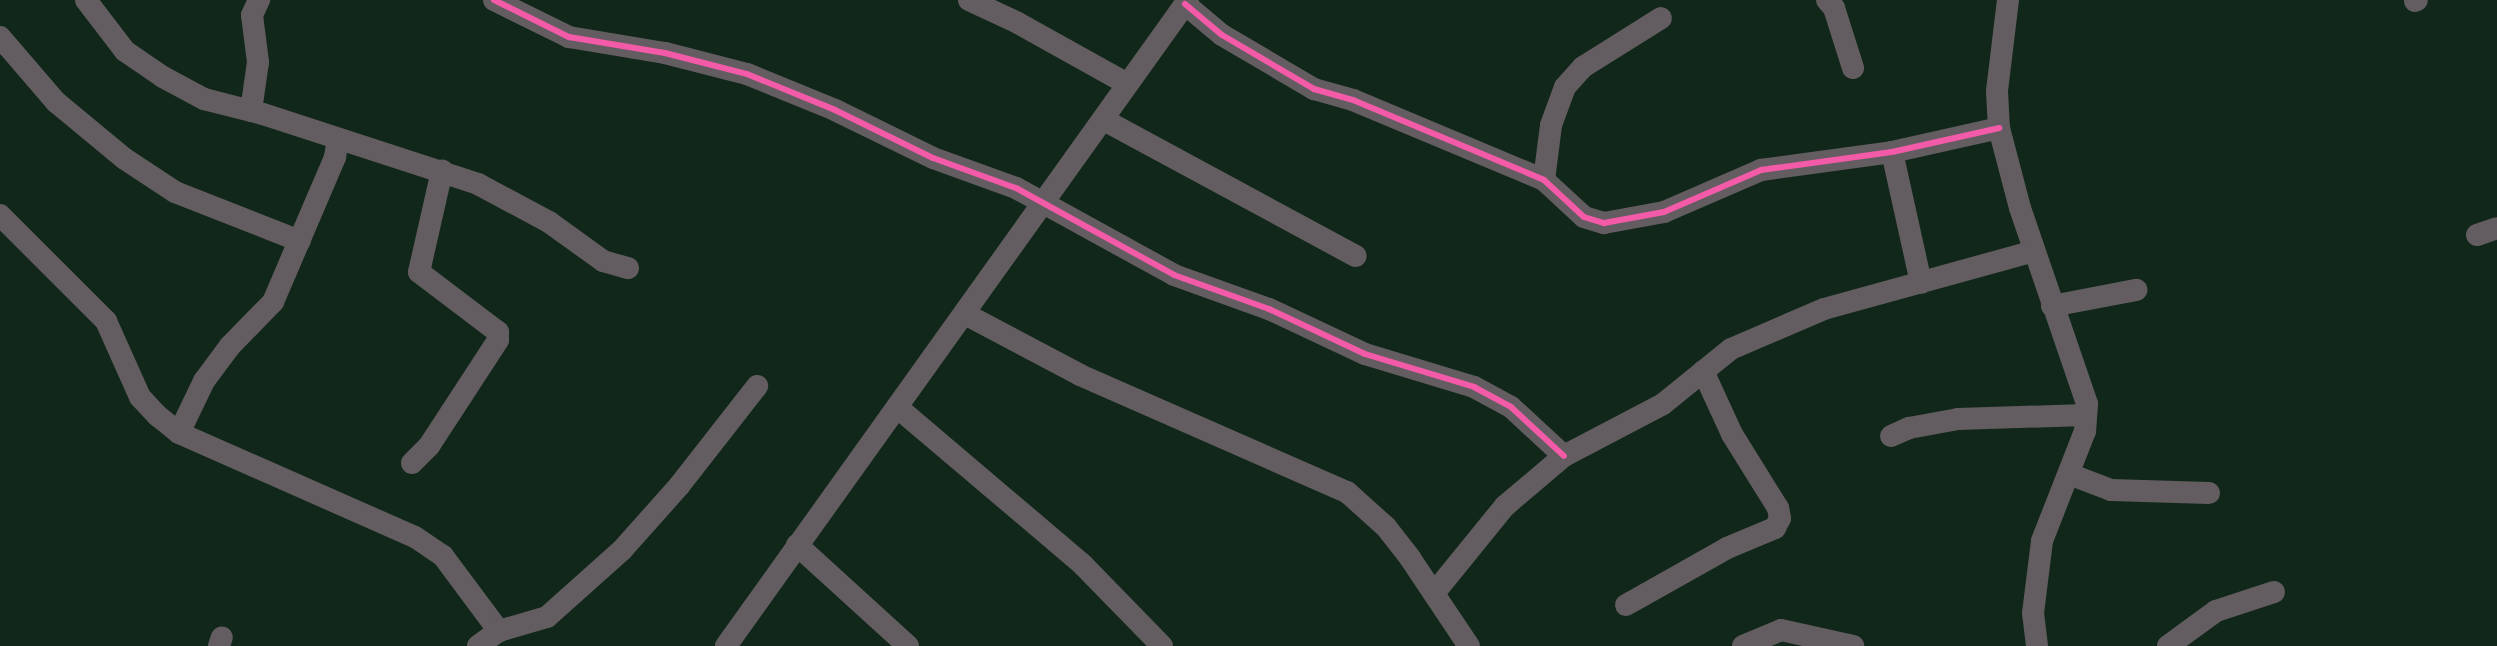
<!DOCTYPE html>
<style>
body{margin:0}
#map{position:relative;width:2497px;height:646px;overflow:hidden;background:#11271a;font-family:Lato,sans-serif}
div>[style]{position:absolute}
.minor>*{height:22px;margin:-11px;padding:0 11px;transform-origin:11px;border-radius:11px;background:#635d61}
.cycleway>*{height:6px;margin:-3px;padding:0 3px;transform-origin:3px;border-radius:3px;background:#f35aa7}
span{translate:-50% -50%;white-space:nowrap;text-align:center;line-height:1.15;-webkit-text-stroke:6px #001506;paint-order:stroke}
</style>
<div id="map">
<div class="minor">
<div style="left:86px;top:0;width:64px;rotate:52.6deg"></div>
<div style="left:125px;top:51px;width:46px;rotate:34.4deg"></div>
<div style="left:163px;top:77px;width:47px;rotate:28.2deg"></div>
<div style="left:204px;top:99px;width:61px;rotate:14.3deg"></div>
<div style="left:263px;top:114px;width:226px;rotate:18deg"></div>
<div style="left:478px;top:184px;width:81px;rotate:28.2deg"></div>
<div style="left:549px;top:222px;width:67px;rotate:35.8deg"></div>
<div style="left:603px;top:261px;width:26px;rotate:16deg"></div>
<div style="left:494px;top:0;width:84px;rotate:26.3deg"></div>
<div style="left:569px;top:37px;width:97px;rotate:9.5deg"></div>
<div style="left:665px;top:53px;width:85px;rotate:14.4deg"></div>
<div style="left:747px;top:74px;width:95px;rotate:22.2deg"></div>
<div style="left:835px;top:110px;width:109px;rotate:26.1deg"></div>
<div style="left:933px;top:158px;width:88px;rotate:19.9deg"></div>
<div style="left:1016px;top:188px;width:180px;rotate:28.8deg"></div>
<div style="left:1174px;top:275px;width:101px;rotate:19.7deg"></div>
<div style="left:1269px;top:309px;width:106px;rotate:25.1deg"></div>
<div style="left:1365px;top:354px;width:114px;rotate:16.8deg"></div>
<div style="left:1474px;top:387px;width:42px;rotate:28.4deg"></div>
<div style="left:1511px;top:407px;width:72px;rotate:42.8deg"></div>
<div style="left:969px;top:0;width:54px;rotate:25.1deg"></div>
<div style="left:1018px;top:23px;width:124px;rotate:29.1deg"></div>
<div style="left:1827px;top:0;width:11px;rotate:49deg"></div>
<div style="left:1834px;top:8px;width:63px;rotate:72.4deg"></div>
<div style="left:2008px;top:0;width:92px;rotate:96.9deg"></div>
<div style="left:1997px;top:91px;width:37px;rotate:87deg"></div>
<div style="left:1999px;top:128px;width:83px;rotate:75.3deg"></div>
<div style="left:2020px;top:208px;width:207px;rotate:71.1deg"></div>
<div style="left:2087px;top:404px;width:27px;rotate:94deg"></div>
<div style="left:2085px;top:431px;width:118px;rotate:111.4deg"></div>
<div style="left:2042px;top:541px;width:73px;rotate:97.1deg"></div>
<div style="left:2033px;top:613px;width:33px;rotate:83deg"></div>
<div style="left:2415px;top:1px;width:2px;rotate:-27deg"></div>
<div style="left:1185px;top:4px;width:48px;rotate:40deg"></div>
<div style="left:1222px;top:35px;width:107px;rotate:30.4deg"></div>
<div style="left:1314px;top:89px;width:41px;rotate:15.8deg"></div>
<div style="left:1353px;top:100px;width:207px;rotate:22.7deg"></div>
<div style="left:1544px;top:180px;width:54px;rotate:42.8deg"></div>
<div style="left:1584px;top:217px;width:21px;rotate:17deg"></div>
<div style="left:1604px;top:223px;width:61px;rotate:-10.4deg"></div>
<div style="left:1664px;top:212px;width:106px;rotate:-23.4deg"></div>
<div style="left:1761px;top:170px;width:132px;rotate:-7.8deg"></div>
<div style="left:1892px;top:152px;width:110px;rotate:-12.6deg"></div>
<div style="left:0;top:37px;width:86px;rotate:49.3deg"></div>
<div style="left:56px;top:102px;width:89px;rotate:39.6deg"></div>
<div style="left:125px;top:159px;width:60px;rotate:33.4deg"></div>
<div style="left:175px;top:192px;width:134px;rotate:21.4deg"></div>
<div style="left:251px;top:111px;width:49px;rotate:-81.9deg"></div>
<div style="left:258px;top:62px;width:47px;rotate:-97.3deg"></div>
<div style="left:252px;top:15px;width:17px;rotate:-65deg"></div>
<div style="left:1104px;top:120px;width:286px;rotate:28.4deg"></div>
<div style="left:1892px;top:152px;width:134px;rotate:77.5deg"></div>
<div style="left:1544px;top:180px;width:55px;rotate:-82.7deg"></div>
<div style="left:1551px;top:125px;width:40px;rotate:-69.8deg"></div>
<div style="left:1565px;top:87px;width:27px;rotate:-48deg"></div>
<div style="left:1583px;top:67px;width:92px;rotate:-32.1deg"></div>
<div style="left:0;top:215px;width:150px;rotate:45deg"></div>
<div style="left:106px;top:321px;width:83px;rotate:65.9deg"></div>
<div style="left:140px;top:397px;width:26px;rotate:47deg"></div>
<div style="left:158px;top:416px;width:27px;rotate:39deg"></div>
<div style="left:179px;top:433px;width:258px;rotate:23.8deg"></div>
<div style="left:415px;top:537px;width:34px;rotate:34deg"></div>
<div style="left:443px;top:556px;width:94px;rotate:53.3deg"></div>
<div style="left:2477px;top:235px;width:21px;rotate:-19deg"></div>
<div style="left:2052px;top:306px;width:86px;rotate:-10.8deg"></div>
<div style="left:965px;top:314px;width:130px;rotate:27.9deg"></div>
<div style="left:1080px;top:375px;width:292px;rotate:23.7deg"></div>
<div style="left:1347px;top:492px;width:52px;rotate:41.9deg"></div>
<div style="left:1386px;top:527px;width:39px;rotate:52deg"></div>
<div style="left:1410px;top:558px;width:106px;rotate:56.2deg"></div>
<div style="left:897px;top:407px;width:244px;rotate:40.3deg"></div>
<div style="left:1083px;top:565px;width:113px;rotate:45.7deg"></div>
<div style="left:179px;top:433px;width:58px;rotate:-64.3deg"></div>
<div style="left:204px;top:381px;width:44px;rotate:-53.4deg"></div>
<div style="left:230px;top:346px;width:62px;rotate:-45.7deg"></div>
<div style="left:273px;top:302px;width:158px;rotate:-66.8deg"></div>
<div style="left:335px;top:157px;width:18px;rotate:-81deg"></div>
<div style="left:1891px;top:436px;width:20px;rotate:-24deg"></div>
<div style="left:1909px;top:428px;width:50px;rotate:-10.4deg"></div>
<div style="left:1958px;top:419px;width:128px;rotate:-1.8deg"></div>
<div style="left:412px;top:463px;width:24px;rotate:-45deg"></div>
<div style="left:429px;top:446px;width:126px;rotate:-56.9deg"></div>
<div style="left:498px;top:340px;width:8px;rotate:-90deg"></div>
<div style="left:498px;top:332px;width:99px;rotate:-142.8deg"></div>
<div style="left:419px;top:272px;width:104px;rotate:-77.2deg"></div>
<div style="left:2069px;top:474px;width:45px;rotate:20.9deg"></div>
<div style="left:2111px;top:490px;width:98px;rotate:1.8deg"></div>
<div style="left:797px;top:545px;width:150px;rotate:42.3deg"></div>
<div style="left:1435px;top:592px;width:111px;rotate:-50.9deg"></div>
<div style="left:1505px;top:506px;width:77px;rotate:-40.3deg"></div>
<div style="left:1564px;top:456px;width:112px;rotate:-27.7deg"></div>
<div style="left:1663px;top:404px;width:87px;rotate:-39deg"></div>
<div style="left:1731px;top:349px;width:101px;rotate:-23.3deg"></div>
<div style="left:1824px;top:309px;width:218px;rotate:-15.4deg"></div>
<div style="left:1626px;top:605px;width:116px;rotate:-29.4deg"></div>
<div style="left:1727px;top:548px;width:52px;rotate:-22.6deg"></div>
<div style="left:1775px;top:528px;width:11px;rotate:-63deg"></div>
<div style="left:1780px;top:518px;width:10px;rotate:-101deg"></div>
<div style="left:1778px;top:508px;width:87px;rotate:-121.9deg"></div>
<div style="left:1732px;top:434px;width:69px;rotate:-114.7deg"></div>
<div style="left:219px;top:646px;width:9px;rotate:-72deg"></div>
<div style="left:478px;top:646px;width:26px;rotate:-36deg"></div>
<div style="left:499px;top:631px;width:50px;rotate:-16.3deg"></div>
<div style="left:547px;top:617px;width:101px;rotate:-41.8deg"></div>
<div style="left:622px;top:550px;width:86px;rotate:-48.3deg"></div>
<div style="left:679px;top:486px;width:127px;rotate:-52deg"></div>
<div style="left:726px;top:646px;width:794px;rotate:-54.43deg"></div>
<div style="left:1743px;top:646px;width:41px;rotate:-22.8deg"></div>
<div style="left:1781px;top:630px;width:74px;rotate:12.5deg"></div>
<div style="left:2168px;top:646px;width:59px;rotate:-36.1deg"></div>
<div style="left:2216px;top:611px;width:61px;rotate:-18.1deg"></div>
</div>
<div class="cycleway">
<div style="left:494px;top:0;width:84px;rotate:26.3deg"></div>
<div style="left:569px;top:37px;width:97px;rotate:9.5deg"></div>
<div style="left:665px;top:53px;width:85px;rotate:14.4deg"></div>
<div style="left:747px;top:74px;width:95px;rotate:22.2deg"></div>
<div style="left:835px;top:110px;width:109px;rotate:26.1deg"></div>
<div style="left:933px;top:158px;width:88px;rotate:19.9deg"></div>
<div style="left:1016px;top:188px;width:180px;rotate:28.8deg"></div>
<div style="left:1174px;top:275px;width:101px;rotate:19.7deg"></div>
<div style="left:1269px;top:309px;width:106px;rotate:25.1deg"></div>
<div style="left:1365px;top:354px;width:114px;rotate:16.8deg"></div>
<div style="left:1474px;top:387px;width:42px;rotate:28.4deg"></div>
<div style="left:1511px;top:407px;width:72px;rotate:42.8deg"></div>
<div style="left:1185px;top:4px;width:48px;rotate:40deg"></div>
<div style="left:1222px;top:35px;width:107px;rotate:30.4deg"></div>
<div style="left:1314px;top:89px;width:41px;rotate:15.8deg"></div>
<div style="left:1353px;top:100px;width:207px;rotate:22.7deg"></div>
<div style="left:1544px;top:180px;width:54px;rotate:42.8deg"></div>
<div style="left:1584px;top:217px;width:21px;rotate:17deg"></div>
<div style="left:1604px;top:223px;width:61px;rotate:-10.4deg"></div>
<div style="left:1664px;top:212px;width:106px;rotate:-23.4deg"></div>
<div style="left:1761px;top:170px;width:132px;rotate:-7.8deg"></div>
<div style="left:1892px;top:152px;width:110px;rotate:-12.6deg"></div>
</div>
</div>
